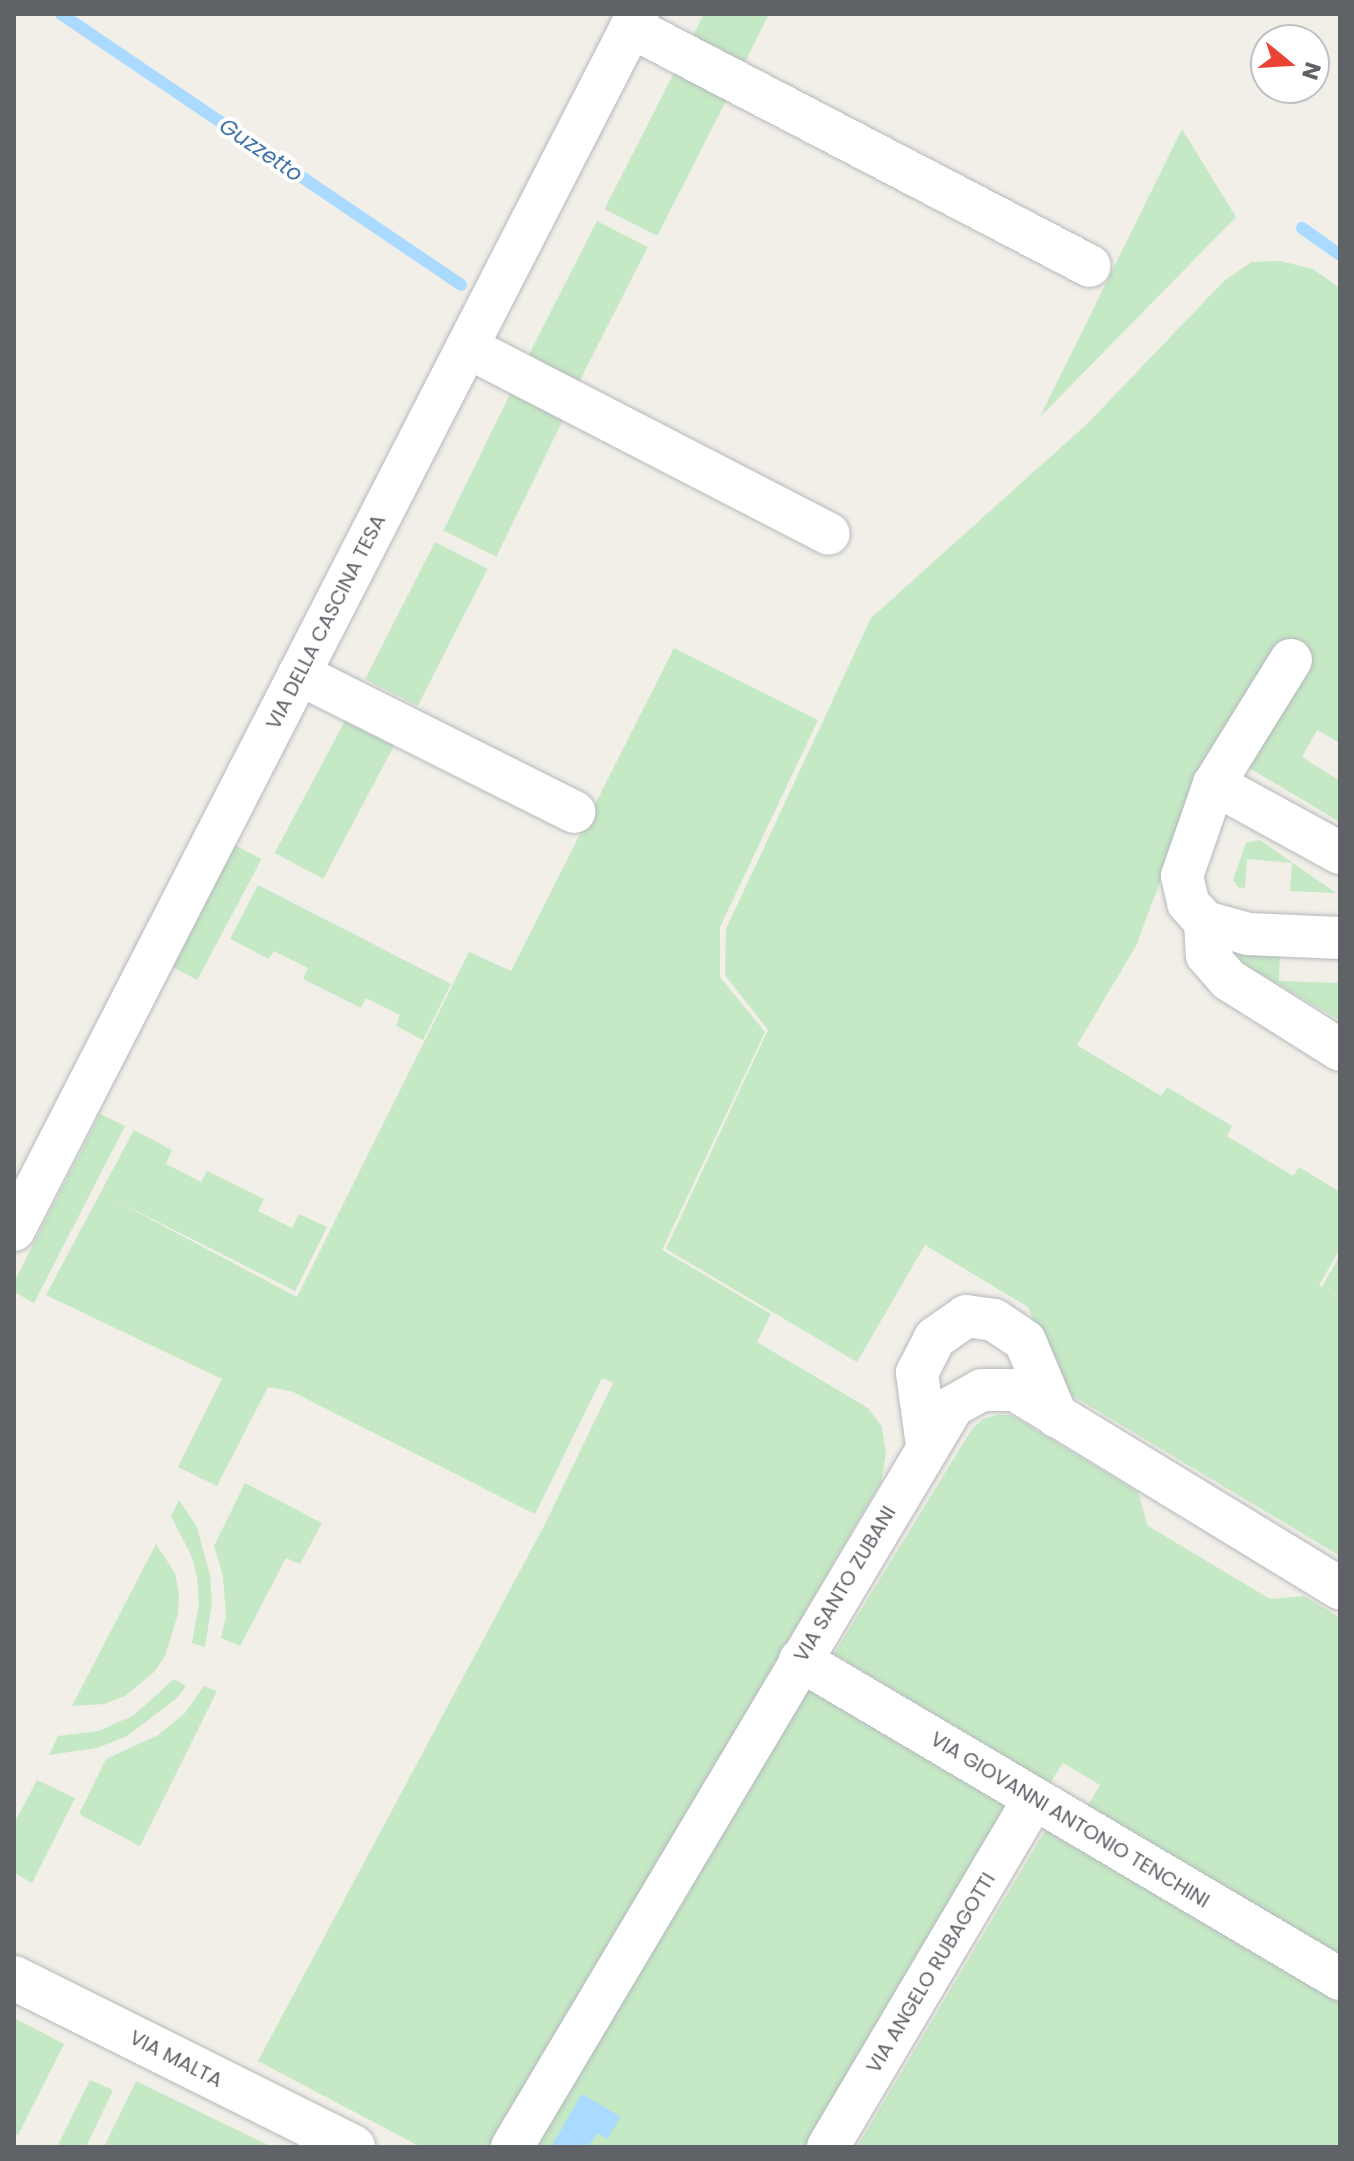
<!DOCTYPE html>
<style>
body{margin:0}
#map{position:relative;width:1354px;height:2161px;overflow:hidden;background:#f1efe8;font-family:Poppins,sans-serif}
div>[style]{position:absolute}
.green>*{inset:0;background:#c5e8c5;transform-origin:0 0}
.water>*{inset:0;background:#aadaff}
.stream>*{height:12px;margin:-6px;padding:0 6px;transform-origin:6px;border-radius:6px;background:#aadaff}
.roads{filter:drop-shadow(0 0 2px #b5b8bc) drop-shadow(0 0 2px #b5b8bc)}
.street>*{height:42px;margin:-21px;padding:0 21px;transform-origin:21px;border-radius:21px;background:#fff}
.secondary>*{height:44px;margin:-22px;padding:0 22px;transform-origin:22px;border-radius:22px;background:#fff}
span{translate:-50% -50%;white-space:nowrap;text-align:center;line-height:1.15;-webkit-text-stroke:8px #fff;paint-order:stroke}
.street-label{font-size:20px;color:#5f6368}
.water-label{font-size:22px;color:#4174aa;font-style:italic}
.frame{position:absolute;inset:0;border:16px solid #5f6368;pointer-events:none}
.north{position:absolute;left:1250px;top:24px;width:80px;height:80px;box-sizing:border-box;background:#fff;border:2px solid #bfc1c3;border-radius:50%;rotate:108deg;font-size:22px;font-weight:700;line-height:32px;text-align:center;color:#5f6368}
.north::after{content:'';display:block;margin:auto;width:28px;height:36px;background:#ea4335;clip-path:polygon(50% 0,100% 100%,50% 72%,0 100%)}
</style>
<div id="map">
<div class="green">
<div style="clip-path:polygon(704px 14px,769px 14px,745px 62px,693px 36px)"></div>
<div style="left:675px;top:71px;width:59px;height:155px;rotate:27deg"></div>
<div style="clip-path:polygon(1182px 129px,1236px 217px,1040px 417px)"></div>
<div style="left:597px;top:221px;width:57px;height:151px;rotate:27deg"></div>
<div style="clip-path:polygon(1280px 261px,1313px 269px,1340px 288px,1340px 743px,1317px 730px,1302px 757px,1340px 781px,1340px 822px,1221px 751px,1200px 775px,1136px 946px,1077px 1045px,1161px 1096px,1167px 1087px,1232px 1126px,1227px 1136px,1293px 1176px,1299px 1167px,1340px 1192px,1340px 1249px,1319px 1285px,1322px 1287px,1340px 1255px,1340px 1297px,1324px 1288px,1340px 1298px,1340px 1556px,1063px 1390px,1028px 1307px,925px 1245px,857px 1362px,666px 1249px,768px 1030px,725px 975px,726px 929px,871px 618px,1087px 424px,1225px 280px,1252px 262px)"></div>
<div style="left:510px;top:394px;width:59px;height:152px;rotate:26deg"></div>
<div style="left:435px;top:542px;width:59px;height:154px;rotate:27deg"></div>
<div style="clip-path:polygon(674px 648px,818px 720px,720px 927px,720px 977px,765px 1032px,662px 1250px,771px 1314px,757px 1342px,868px 1408px,882px 1427px,886px 1454px,881px 1482px,493px 2147px,421px 2147px,258px 2061px,544px 1526px,613px 1383px,602px 1378px,535px 1514px,291px 1391px,268px 1387px,217px 1486px,178px 1467px,222px 1379px,46px 1295px,134px 1130px,172px 1150px,166px 1164px,201px 1182px,207px 1171px,264px 1199px,258px 1211px,292px 1228px,299px 1214px,327px 1227px,295px 1291px,105px 1195px,297px 1297px,469px 952px,511px 971px)"></div>
<div style="left:347px;top:717px;width:55px;height:154px;rotate:28deg"></div>
<div style="clip-path:polygon(1259px 840px,1263px 842px,1336px 893px,1290px 891px,1292px 863px,1247px 859px,1245px 888px,1238px 887px,1233px 880px,1246px 843px)"></div>
<div style="left:235px;top:845px;width:30px;height:137px;rotate:28deg"></div>
<div style="clip-path:polygon(258px 885px,451px 984px,423px 1040px,396px 1026px,400px 1015px,366px 998px,361px 1008px,303px 979px,308px 968px,274px 951px,269px 959px,230px 939px)"></div>
<div style="clip-path:polygon(1242px 951px,1280px 951px,1279px 981px,1340px 983px,1339px 1020px,1244px 964px,1239px 958px)"></div>
<div style="clip-path:polygon(100px 1114px,125px 1126px,34px 1303px,14px 1292px,14px 1282px)"></div>
<div style="clip-path:polygon(997px 1415px,1011px 1415px,1138px 1492px,1148px 1526px,1270px 1599px,1304px 1596px,1340px 1618px,1340px 1956px,1087px 1807px,1100px 1785px,1063px 1763px,1050px 1783px,834px 1654px,972px 1429px,983px 1419px)"></div>
<div style="clip-path:polygon(245px 1483px,322px 1523px,300px 1564px,286px 1558px,240px 1646px,221px 1638px,226px 1616px,223px 1576px,214px 1546px)"></div>
<div style="clip-path:polygon(179px 1500px,197px 1527px,210px 1575px,212px 1603px,205px 1647px,192px 1643px,199px 1603px,197px 1577px,192px 1557px,171px 1516px)"></div>
<div style="clip-path:polygon(156px 1544px,175px 1573px,179px 1594px,178px 1614px,165px 1656px,154px 1672px,125px 1696px,104px 1704px,72px 1706px)"></div>
<div style="clip-path:polygon(174px 1679px,186px 1686px,177px 1698px,127px 1736px,97px 1748px,49px 1755px,58px 1736px,99px 1731px,134px 1715px)"></div>
<div style="clip-path:polygon(807px 1684px,1014px 1807px,814px 2147px,531px 2147px)"></div>
<div style="clip-path:polygon(204px 1686px,217px 1691px,140px 1846px,79px 1814px,106px 1759px,158px 1735px,185px 1713px)"></div>
<div style="clip-path:polygon(37px 1780px,75px 1798px,32px 1883px,14px 1873px,14px 1824px)"></div>
<div style="clip-path:polygon(1046px 1829px,1340px 1996px,1340px 2147px,857px 2147px)"></div>
<div style="clip-path:polygon(14px 2018px,64px 2044px,18px 2135px,14px 2133px)"></div>
<div style="clip-path:polygon(90px 2080px,113px 2090px,86px 2147px,57px 2147px)"></div>
<div style="clip-path:polygon(136px 2081px,272px 2147px,104px 2147px)"></div>
</div>
<div class="water">
<div style="clip-path:polygon(582px 2094px,621px 2117px,607px 2139px,597px 2133px,588px 2147px,551px 2147px)"></div>
</div>
<div class="stream">
<div style="left:61px;top:14px;width:483px;rotate:34.1deg"></div>
<div style="left:1302px;top:228px;width:47px;rotate:35.4deg"></div>
</div>
<div class="roads">
<div class="street">
<div style="left:631px;top:27px;width:517px;rotate:27.51deg"></div>
<div style="left:467px;top:347px;width:407px;rotate:27.3deg"></div>
<div style="left:299px;top:674px;width:308px;rotate:26.6deg"></div>
<div style="left:1214px;top:784px;width:146px;rotate:-58.2deg"></div>
<div style="left:1340px;top:853px;width:144px;rotate:-151.3deg"></div>
<div style="left:1214px;top:784px;width:97px;rotate:109.2deg"></div>
<div style="left:1182px;top:876px;width:28px;rotate:77deg"></div>
<div style="left:1188px;top:903px;width:25px;rotate:48deg"></div>
<div style="left:1205px;top:922px;width:46px;rotate:15.3deg"></div>
<div style="left:1249px;top:934px;width:91px;rotate:2.5deg"></div>
<div style="left:1205px;top:922px;width:33px;rotate:87deg"></div>
<div style="left:1207px;top:955px;width:33px;rotate:49deg"></div>
<div style="left:1229px;top:980px;width:131px;rotate:32.2deg"></div>
<div style="left:14px;top:1230px;width:1367px;rotate:-62.84deg"></div>
<div style="left:927px;top:1446px;width:74px;rotate:-97.8deg"></div>
<div style="left:917px;top:1373px;width:39px;rotate:-63deg"></div>
<div style="left:935px;top:1338px;width:38px;rotate:-35deg"></div>
<div style="left:966px;top:1316px;width:28px;rotate:8deg"></div>
<div style="left:994px;top:1320px;width:37px;rotate:34deg"></div>
<div style="left:1025px;top:1341px;width:82px;rotate:67.2deg"></div>
<div style="left:800px;top:1660px;width:627px;rotate:30.57deg"></div>
<div style="left:512px;top:2147px;width:862px;rotate:-59.24deg"></div>
<div style="left:953px;top:1406px;width:33px;rotate:-29deg"></div>
<div style="left:982px;top:1390px;width:33px"></div>
<div style="left:1015px;top:1390px;width:381px;rotate:31.4deg"></div>
<div style="left:828px;top:2147px;width:403px;rotate:-59.4deg"></div>
</div>
<div class="secondary">
<div style="left:14px;top:1978px;width:379px;rotate:26.5deg"></div>
</div>
</div>
<div class="street-label">
<span style="left:326px;top:622px;rotate:-63deg">VIA DELLA CASCINA TESA</span>
<span style="left:845px;top:1584px;rotate:-59deg">VIA SANTO ZUBANI</span>
<span style="left:1070px;top:1820px;rotate:31deg">VIA GIOVANNI ANTONIO TENCHINI</span>
<span style="left:931px;top:1973px;rotate:-59deg">VIA ANGELO RUBAGOTTI</span>
<span style="left:176px;top:2059px;rotate:27deg">VIA MALTA</span>
</div>
<div class="water-label">
<span style="left:261px;top:150px;rotate:34deg">Guzzetto</span>
</div>
<div class="frame"></div>
<div class="north">N</div>
</div>
